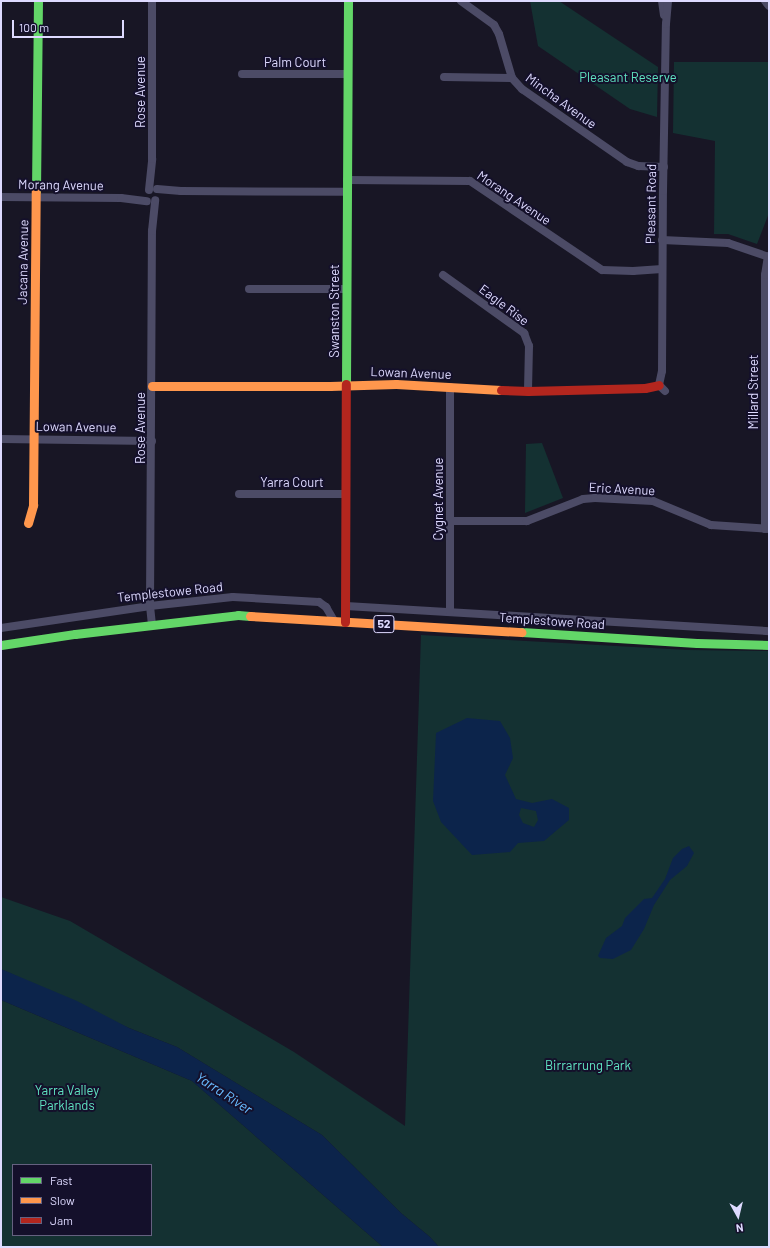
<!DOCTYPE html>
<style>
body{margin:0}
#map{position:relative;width:770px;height:1248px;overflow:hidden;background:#181625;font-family:Barlow,sans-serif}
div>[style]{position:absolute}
.green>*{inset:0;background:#143132}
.water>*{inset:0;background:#0c244b}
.street>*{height:8px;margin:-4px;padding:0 4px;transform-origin:4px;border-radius:4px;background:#4c4b66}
.fast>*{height:9px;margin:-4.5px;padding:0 4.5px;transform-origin:4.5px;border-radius:4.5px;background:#63d668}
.slow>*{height:9px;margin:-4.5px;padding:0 4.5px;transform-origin:4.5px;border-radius:4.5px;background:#ff974d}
.jam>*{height:9px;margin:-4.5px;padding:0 4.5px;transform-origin:4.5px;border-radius:4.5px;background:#b3261e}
span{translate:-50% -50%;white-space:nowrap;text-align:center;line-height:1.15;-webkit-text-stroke:4px #14102b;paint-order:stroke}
.shield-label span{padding:1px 3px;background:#14102b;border:1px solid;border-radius:3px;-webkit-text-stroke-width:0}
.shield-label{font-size:12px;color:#dedaff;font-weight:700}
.street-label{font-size:13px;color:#dedaff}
.park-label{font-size:13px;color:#60e5c2}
.water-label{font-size:14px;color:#68bbff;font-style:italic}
.frame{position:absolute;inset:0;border:2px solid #dedaff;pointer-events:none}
.legend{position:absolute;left:12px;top:1164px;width:140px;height:72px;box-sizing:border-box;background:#14102b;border:1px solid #656180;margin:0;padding:5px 7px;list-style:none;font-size:12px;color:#dedaff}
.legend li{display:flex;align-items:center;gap:8px;height:20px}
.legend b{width:20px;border:1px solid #656180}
.north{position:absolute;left:718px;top:1196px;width:40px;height:40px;-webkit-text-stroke:3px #14102b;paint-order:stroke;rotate:172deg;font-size:11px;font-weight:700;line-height:16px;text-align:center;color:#dedaff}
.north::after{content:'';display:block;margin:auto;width:14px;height:18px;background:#dedaff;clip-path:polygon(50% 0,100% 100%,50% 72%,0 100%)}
.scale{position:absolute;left:12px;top:20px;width:112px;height:18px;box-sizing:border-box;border:2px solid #dedaff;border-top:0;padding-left:5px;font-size:12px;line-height:14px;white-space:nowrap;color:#dedaff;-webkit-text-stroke:3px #14102b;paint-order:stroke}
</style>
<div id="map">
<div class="green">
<div style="clip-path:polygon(530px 1px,559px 1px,658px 67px,657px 117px,630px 109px,538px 46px)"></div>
<div style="clip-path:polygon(674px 62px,769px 62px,769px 213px,757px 244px,728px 234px,714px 234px,715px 141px,673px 133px)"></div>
<div style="clip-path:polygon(542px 443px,563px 498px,525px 513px,526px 444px)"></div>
<div style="clip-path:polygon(421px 635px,688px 650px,769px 651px,769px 1247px,439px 1247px,430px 1237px,401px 1213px,322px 1135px,177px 1047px,129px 1028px,1px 969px,1px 897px,70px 921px,294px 1052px,405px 1126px)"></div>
<div style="clip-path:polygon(evenodd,1px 1000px,192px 1081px,383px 1247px,1px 1247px,1px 1000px,13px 1165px,151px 1165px,151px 1235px,13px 1235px,13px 1165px)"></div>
</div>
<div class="water">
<div style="clip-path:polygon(evenodd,467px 718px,500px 721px,510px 738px,513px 758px,505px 775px,516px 799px,532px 803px,552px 799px,569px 808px,569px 820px,544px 841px,518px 843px,510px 852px,472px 855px,441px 822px,433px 801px,436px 733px,467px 718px,521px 808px,536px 811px,538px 820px,534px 827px,523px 823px,519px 815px,521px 808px)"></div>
<div style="clip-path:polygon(689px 846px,694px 853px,687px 866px,670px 880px,654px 905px,644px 929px,631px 950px,613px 959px,600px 958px,598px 956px,606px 938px,622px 926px,625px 918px,644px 899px,652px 898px,665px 879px,673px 858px,682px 849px)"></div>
<div style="clip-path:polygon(1px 969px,77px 1001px,129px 1028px,177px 1047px,322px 1135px,401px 1213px,430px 1237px,439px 1247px,383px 1247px,192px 1081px,1px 1000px)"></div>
</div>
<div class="street">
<div style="left:461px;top:1px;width:41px;rotate:36deg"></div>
<div style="left:494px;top:25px;width:10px;rotate:61deg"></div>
<div style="left:499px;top:34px;width:46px;rotate:73.5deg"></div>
<div style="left:512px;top:78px;width:15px;rotate:48deg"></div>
<div style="left:522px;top:89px;width:128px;rotate:34.8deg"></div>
<div style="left:627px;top:162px;width:12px;rotate:20deg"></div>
<div style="left:638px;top:166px;width:26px;rotate:2deg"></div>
<div style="left:662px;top:1px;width:14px;rotate:82deg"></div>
<div style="left:765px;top:1px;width:6px;rotate:51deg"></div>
<div style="left:242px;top:74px;width:106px"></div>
<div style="left:444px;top:77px;width:68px;rotate:0.8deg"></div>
<div style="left:347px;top:180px;width:123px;rotate:0.5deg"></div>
<div style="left:470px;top:181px;width:159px;rotate:34deg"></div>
<div style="left:602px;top:270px;width:31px;rotate:2deg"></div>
<div style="left:633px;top:271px;width:29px;rotate:-4deg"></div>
<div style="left:157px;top:189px;width:24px;rotate:5deg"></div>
<div style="left:181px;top:191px;width:166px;rotate:0.3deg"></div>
<div style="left:149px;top:190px;width:31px;rotate:-84deg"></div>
<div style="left:152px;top:159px;width:158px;rotate:-90deg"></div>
<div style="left:1px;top:197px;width:120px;rotate:0.5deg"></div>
<div style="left:121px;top:198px;width:26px;rotate:7deg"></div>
<div style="left:662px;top:240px;width:66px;rotate:2.6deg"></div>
<div style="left:728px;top:243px;width:43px;rotate:18.9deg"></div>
<div style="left:443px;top:275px;width:100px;rotate:35.6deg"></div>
<div style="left:524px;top:333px;width:14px;rotate:69deg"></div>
<div style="left:529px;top:346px;width:45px;rotate:91.3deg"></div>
<div style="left:249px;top:289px;width:98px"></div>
<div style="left:665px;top:391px;width:8px;rotate:-135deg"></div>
<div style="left:659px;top:385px;width:14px;rotate:-78deg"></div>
<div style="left:662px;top:371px;width:180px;rotate:-89.7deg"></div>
<div style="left:663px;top:191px;width:167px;rotate:-89deg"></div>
<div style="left:666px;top:24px;width:23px;rotate:-85deg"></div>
<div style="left:1px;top:439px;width:151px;rotate:0.8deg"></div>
<div style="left:239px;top:494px;width:107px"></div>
<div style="left:450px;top:521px;width:77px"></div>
<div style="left:527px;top:521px;width:60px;rotate:-21.4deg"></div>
<div style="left:583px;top:499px;width:12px;rotate:-5deg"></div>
<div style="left:595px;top:498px;width:58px;rotate:3deg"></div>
<div style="left:653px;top:501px;width:63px;rotate:22.5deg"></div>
<div style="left:711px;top:525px;width:58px;rotate:3.9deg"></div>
<div style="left:765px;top:529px;width:254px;rotate:-90deg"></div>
<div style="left:765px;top:275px;width:19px;rotate:-81deg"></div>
<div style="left:346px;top:606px;width:424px;rotate:3.4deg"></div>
<div style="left:450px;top:612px;width:225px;rotate:-90deg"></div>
<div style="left:152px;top:625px;width:19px;rotate:-96deg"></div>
<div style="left:150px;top:606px;width:375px;rotate:-89.7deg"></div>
<div style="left:152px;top:231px;width:31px;rotate:-84deg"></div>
<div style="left:1px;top:628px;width:151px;rotate:-8.4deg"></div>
<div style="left:150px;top:606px;width:83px;rotate:-6.2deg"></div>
<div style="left:233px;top:597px;width:86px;rotate:3.3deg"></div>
<div style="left:319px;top:602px;width:9px;rotate:36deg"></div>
<div style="left:326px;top:607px;width:16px;rotate:60deg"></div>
</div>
<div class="fast">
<div style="left:36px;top:191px;width:190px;rotate:-89.4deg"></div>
<div style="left:346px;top:384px;width:383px;rotate:-89.7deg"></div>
<div style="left:522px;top:632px;width:175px;rotate:3.6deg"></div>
<div style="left:697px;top:643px;width:72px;rotate:1.6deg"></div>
<div style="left:1px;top:645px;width:75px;rotate:-8.5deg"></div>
<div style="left:75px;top:634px;width:164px;rotate:-6.6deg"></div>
<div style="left:238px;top:615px;width:12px;rotate:5deg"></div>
</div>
<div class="slow">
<div style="left:152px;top:386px;width:178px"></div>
<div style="left:330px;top:386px;width:66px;rotate:-1.7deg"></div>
<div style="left:396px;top:384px;width:105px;rotate:3.3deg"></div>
<div style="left:28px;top:523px;width:19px;rotate:-74deg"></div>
<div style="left:33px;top:505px;width:314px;rotate:-89.5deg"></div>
<div style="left:250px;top:616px;width:272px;rotate:3.4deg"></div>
</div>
<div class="jam">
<div style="left:501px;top:390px;width:27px;rotate:2deg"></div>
<div style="left:528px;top:391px;width:117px;rotate:-1.5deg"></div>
<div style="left:645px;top:388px;width:14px;rotate:-12deg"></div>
<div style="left:345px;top:622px;width:238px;rotate:-89.8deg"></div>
</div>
<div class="shield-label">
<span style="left:384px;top:624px">52</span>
</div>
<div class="street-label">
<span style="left:295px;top:62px">Palm Court</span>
<span style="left:140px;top:92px;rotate:-90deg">Rose Avenue</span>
<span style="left:561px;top:101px;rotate:36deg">Mincha Avenue</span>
<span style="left:61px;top:185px;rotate:1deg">Morang Avenue</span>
<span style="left:514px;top:198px;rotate:34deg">Morang Avenue</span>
<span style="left:651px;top:204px;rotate:-89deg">Pleasant Road</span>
<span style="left:23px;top:262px;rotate:-89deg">Jacana Avenue</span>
<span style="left:504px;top:305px;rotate:37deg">Eagle Rise</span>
<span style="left:334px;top:311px;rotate:-90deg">Swanston Street</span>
<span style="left:411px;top:373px;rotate:2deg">Lowan Avenue</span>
<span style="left:753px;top:392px;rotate:-90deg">Millard Street</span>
<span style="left:76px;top:427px;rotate:1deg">Lowan Avenue</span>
<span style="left:140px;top:428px;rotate:-90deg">Rose Avenue</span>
<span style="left:292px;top:482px">Yarra Court</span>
<span style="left:622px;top:489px;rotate:3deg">Eric Avenue</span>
<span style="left:438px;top:499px;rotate:-90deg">Cygnet Avenue</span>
<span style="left:170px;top:592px;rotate:-6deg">Templestowe Road</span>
<span style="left:552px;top:621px;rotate:4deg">Templestowe Road</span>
</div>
<div class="park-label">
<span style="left:628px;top:77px">Pleasant Reserve</span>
<span style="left:588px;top:1065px">Birrarrung Park</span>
<span style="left:67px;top:1098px">Yarra Valley<br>Parklands</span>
</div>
<div class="water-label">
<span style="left:224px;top:1093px;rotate:33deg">Yarra River</span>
</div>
<div class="frame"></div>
<ul class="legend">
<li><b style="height:5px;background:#63d668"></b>Fast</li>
<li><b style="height:5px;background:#ff974d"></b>Slow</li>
<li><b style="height:5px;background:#b3261e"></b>Jam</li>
</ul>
<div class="north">N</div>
<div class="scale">100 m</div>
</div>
